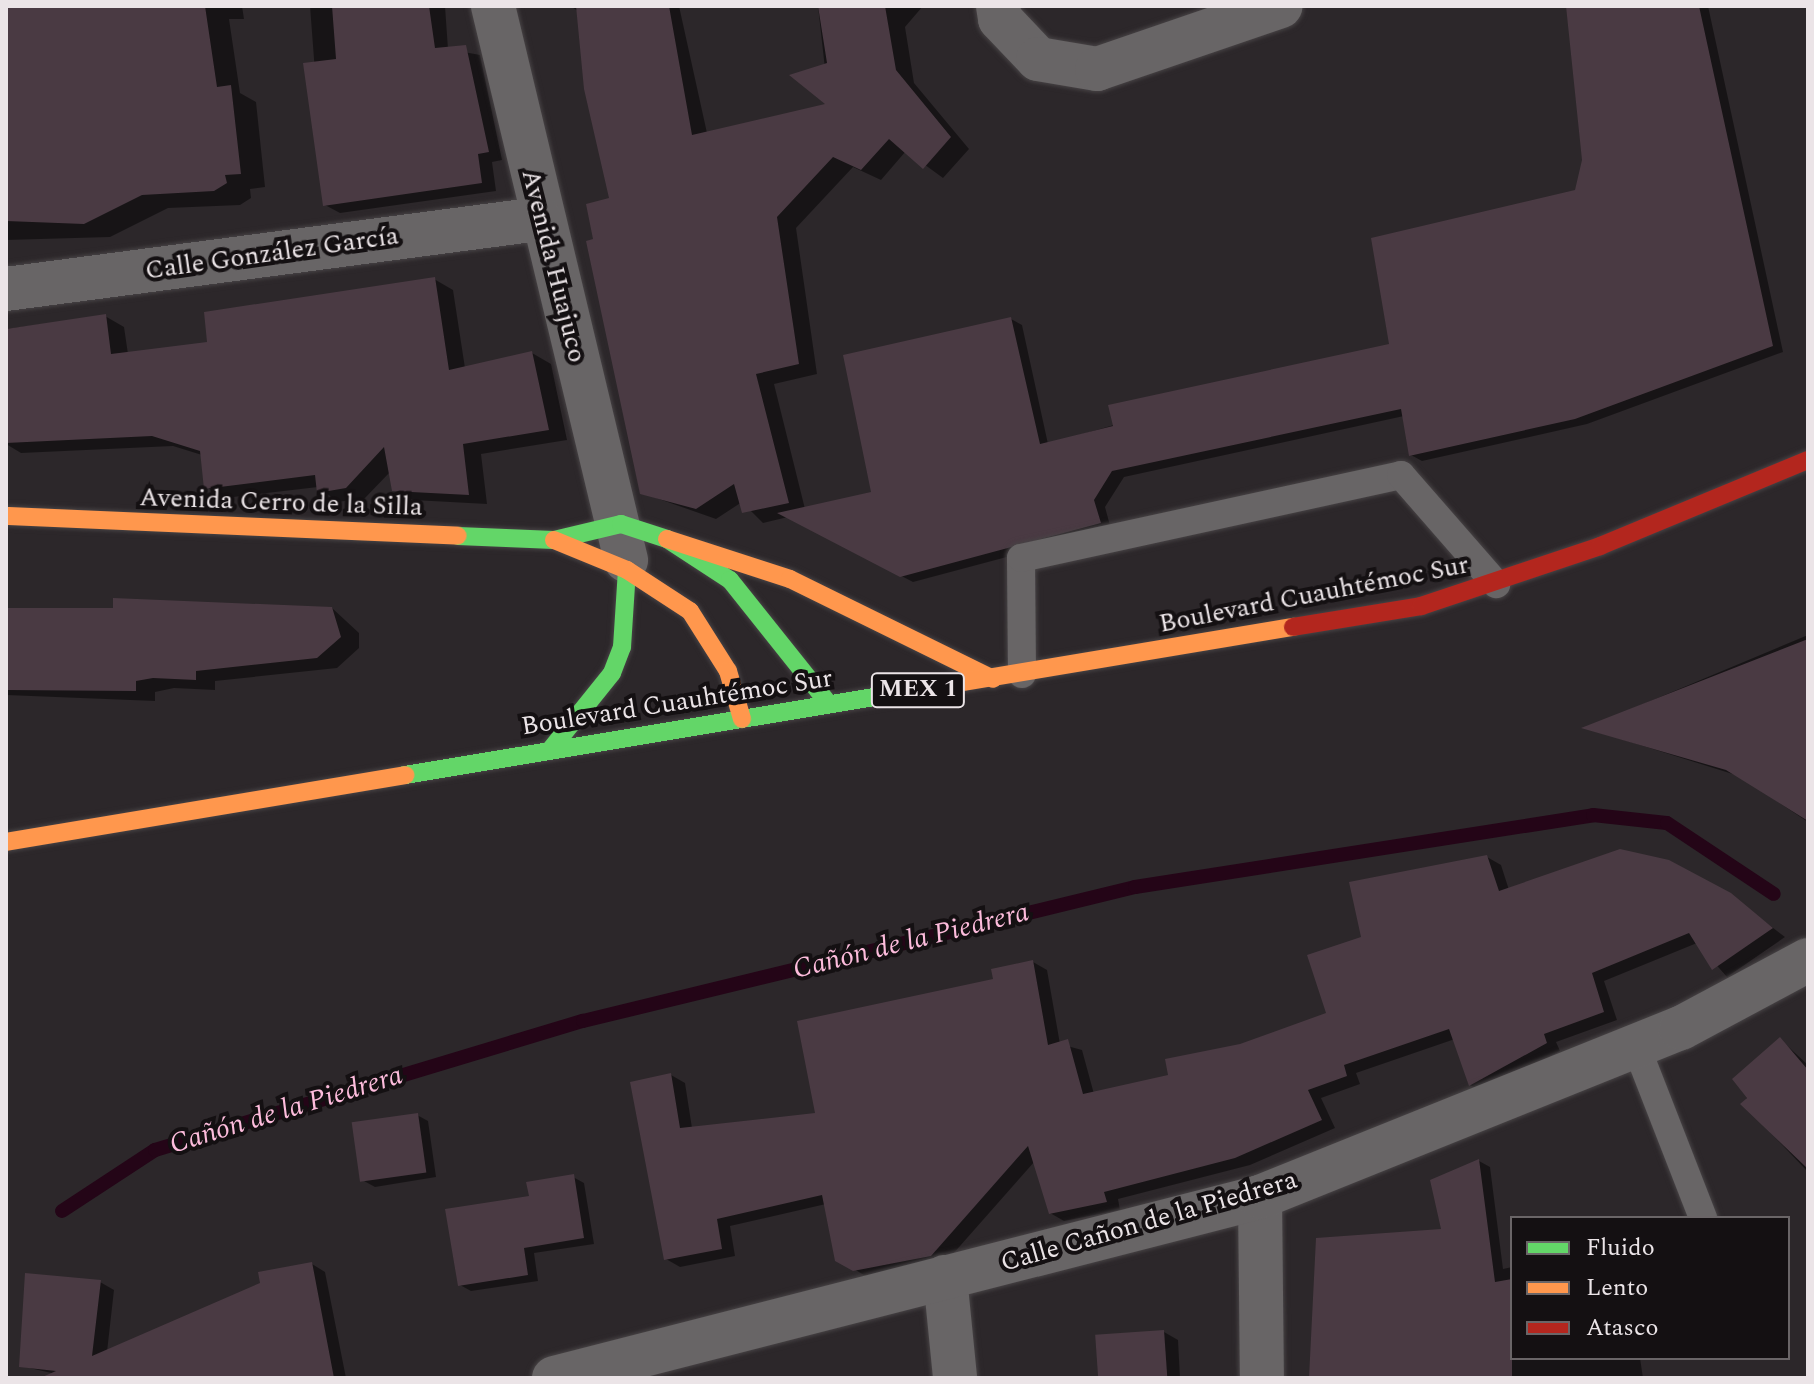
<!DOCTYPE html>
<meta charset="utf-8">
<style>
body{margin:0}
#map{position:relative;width:1814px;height:1384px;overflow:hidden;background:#2c272a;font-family:Spectral,serif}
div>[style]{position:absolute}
.shadow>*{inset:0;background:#0007}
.stream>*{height:14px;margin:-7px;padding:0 7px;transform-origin:7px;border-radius:7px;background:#240517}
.building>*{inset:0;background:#4a3a43;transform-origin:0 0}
.roads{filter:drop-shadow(0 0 2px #474345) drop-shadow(0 0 2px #474345)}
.lane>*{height:28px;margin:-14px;padding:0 14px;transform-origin:14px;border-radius:14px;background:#686566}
.street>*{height:44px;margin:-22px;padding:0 22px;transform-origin:22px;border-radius:22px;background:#686566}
.fast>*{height:18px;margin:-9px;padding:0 9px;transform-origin:9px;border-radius:9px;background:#63d668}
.slow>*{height:18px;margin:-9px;padding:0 9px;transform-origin:9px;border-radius:9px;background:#ff974d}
.jam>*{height:18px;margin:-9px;padding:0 9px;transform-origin:9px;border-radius:9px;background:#b3261e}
span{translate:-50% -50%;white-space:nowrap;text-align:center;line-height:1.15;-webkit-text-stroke:8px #141012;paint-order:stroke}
.shield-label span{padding:2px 6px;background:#141012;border:2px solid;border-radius:6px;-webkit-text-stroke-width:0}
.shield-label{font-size:24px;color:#ebe4e7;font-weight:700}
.street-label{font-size:26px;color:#ebe4e7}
.water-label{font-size:28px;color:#fdbcdc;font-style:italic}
.frame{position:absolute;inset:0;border:8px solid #ebe4e7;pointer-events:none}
.legend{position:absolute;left:1510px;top:1216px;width:280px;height:144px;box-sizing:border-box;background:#141012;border:2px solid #6a6567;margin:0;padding:10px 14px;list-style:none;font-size:24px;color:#ebe4e7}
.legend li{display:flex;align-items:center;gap:16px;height:40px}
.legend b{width:40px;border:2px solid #6a6567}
</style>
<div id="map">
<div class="shadow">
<div style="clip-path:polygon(6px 6px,242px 6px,244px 19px,229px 19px,240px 93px,256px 102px,265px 187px,250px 189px,251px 198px,240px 205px,168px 208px,110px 237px,6px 240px)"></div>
<div style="clip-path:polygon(310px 6px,445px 6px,448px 49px,480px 55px,502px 160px,492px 162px,496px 191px,340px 213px,325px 205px)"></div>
<div style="clip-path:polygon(570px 6px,679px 6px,707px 133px,829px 105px,818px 6px,923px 6px,905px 27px,914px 83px,969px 149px,943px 178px,906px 151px,881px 180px,853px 167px,796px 228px,817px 374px,774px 384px,805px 509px,874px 494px,1011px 319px,1022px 325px,1048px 444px,1392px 345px,1577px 192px,1584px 161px,1568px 6px,1708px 6px,1783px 352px,1587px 424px,1422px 461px,1411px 455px,1404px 416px,1124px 477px,1105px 507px,1111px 529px,913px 582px,788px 517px,763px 523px,742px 502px,716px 519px,642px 493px,596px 240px,611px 199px,578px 11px)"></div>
<div style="clip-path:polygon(434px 279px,453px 290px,465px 368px,532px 353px,551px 364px,567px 440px,481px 454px,487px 504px,413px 500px,394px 489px,391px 471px,365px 498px,338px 502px,318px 487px,225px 498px,206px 487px,202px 455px,173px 446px,21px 453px,6px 444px,6px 329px,105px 316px,124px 327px,128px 354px,210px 344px)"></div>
<div style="clip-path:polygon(332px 608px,359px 633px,359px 648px,337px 668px,215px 681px,215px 690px,174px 688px,155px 692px,155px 701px,6px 695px,6px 610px)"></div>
<div style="clip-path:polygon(1808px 635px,1808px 822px,1739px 776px,1586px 728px)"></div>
<div style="clip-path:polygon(1487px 857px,1501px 865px,1509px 890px,1730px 895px,1785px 937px,1727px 977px,1697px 943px,1604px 981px,1617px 1020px,1556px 1042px,1560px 1051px,1484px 1093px,1470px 1085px,1455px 1039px,1356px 1073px,1360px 1084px,1321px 1098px,1335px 1128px,1250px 1165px,1118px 1199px,1120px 1210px,1064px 1221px,1050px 1213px,1035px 1161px,945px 1263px,869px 1278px,837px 1259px,826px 1204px,730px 1226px,735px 1256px,680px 1267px,666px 1259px,671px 1075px,685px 1083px,692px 1128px,817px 1115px,995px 981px,1033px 962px,1047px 970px,1060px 1044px,1082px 1050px,1094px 1094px,1170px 1077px,1328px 1014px,1363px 938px)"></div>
<div style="clip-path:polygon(1781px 1040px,1808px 1065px,1808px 1172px,1743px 1104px)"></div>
<div style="clip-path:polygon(417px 1115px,428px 1121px,436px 1177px,375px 1187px,364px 1181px)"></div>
<div style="clip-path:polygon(1479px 1161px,1490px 1167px,1503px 1269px,1512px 1267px,1512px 1358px,1640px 1358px,1643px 1378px,1314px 1378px,1443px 1231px)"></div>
<div style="clip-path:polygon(573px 1177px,584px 1183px,594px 1244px,534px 1253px,538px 1281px,471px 1291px,460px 1285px,532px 1198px)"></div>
<div style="clip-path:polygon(312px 1264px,325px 1272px,346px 1378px,73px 1378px,21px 1366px,100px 1282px,114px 1290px,107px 1352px)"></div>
<div style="clip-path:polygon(1164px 1332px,1178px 1340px,1180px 1378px,1100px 1378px)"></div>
</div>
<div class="stream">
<div style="left:62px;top:1211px;width:111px;rotate:-33.3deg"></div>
<div style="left:155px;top:1150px;width:447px;rotate:-16.8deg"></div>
<div style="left:583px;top:1021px;width:568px;rotate:-13.64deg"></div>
<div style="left:1135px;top:887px;width:464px;rotate:-8.9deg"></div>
<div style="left:1593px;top:815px;width:74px;rotate:6.2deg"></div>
<div style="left:1667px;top:823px;width:128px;rotate:33.6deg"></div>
</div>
<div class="building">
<div style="clip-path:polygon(6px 6px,205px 6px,217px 87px,231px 85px,241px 174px,225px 175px,227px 183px,214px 191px,142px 195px,84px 224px,6px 221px)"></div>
<div style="clip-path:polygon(332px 6px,429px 6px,435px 48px,466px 45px,489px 152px,478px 154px,482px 183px,323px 206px,303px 63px,336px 59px)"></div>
<div style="clip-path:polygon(576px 6px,669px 6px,692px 135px,825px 104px,789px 75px,827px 63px,818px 6px,885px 6px,896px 70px,951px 137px,923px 169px,889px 139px,861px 170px,833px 157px,777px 217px,799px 364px,756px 374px,789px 503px,742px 513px,734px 484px,696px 509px,640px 494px,586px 241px,593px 239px,586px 204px,609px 198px,584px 89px)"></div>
<div style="clip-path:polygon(1566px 6px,1699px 6px,1773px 346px,1575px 419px,1409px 456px,1401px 409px,1112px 471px,1094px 500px,1101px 523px,900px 577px,777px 513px,871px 492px,843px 355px,1011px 317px,1040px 444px,1113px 426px,1108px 405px,1389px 344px,1371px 238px,1575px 190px,1582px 160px)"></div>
<div style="clip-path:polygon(435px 277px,449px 370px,532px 351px,549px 430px,463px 444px,469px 495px,392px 491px,384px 447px,346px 488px,317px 493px,315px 475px,204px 489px,200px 451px,152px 436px,6px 443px,6px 329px,106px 314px,111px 354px,207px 342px,204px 312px)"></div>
<div style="clip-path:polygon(113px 598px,332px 607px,341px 637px,317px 658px,196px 671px,196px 680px,153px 678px,136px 681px,136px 691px,6px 690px,6px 608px,113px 608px)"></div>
<div style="clip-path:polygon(1808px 639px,1808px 821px,1726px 770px,1581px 728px)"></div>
<div style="clip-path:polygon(1620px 849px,1669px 860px,1731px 893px,1773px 928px,1712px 970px,1689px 933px,1592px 973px,1604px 1012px,1544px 1034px,1547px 1043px,1469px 1086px,1449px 1029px,1344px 1065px,1347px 1076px,1308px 1090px,1322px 1120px,1235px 1158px,1104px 1192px,1107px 1202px,1049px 1214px,1028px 1146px,931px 1256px,853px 1271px,835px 1261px,822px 1195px,717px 1219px,722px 1249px,664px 1260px,630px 1082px,671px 1073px,680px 1128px,815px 1113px,797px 1021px,993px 979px,991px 969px,1033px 960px,1048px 1045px,1068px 1039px,1083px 1094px,1168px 1075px,1165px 1059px,1240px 1044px,1326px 1013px,1307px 955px,1361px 937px,1349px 882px,1487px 855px,1499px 891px)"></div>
<div style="clip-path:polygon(1780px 1037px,1808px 1070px,1808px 1169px,1740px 1104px,1747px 1098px,1732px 1079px)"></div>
<div style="left:418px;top:1113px;width:60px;height:67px;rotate:82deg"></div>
<div style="clip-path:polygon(1479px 1159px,1495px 1282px,1512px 1279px,1512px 1378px,1309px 1378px,1316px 1238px,1441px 1229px,1430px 1180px)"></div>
<div style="clip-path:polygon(574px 1174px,584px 1238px,524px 1248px,528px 1275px,458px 1286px,445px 1209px,529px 1196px,526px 1182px)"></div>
<div style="clip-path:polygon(312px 1262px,334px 1378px,40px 1378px,56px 1371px,19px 1367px,25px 1273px,101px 1280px,92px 1356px,260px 1283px,258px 1272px)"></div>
<div style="left:1164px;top:1330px;width:48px;height:69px;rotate:86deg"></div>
</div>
<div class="roads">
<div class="lane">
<div style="left:1022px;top:674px;width:116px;rotate:-90.5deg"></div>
<div style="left:1021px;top:558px;width:389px;rotate:-12.3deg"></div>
<div style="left:1401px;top:475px;width:145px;rotate:48.9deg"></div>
<div style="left:1636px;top:1046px;width:185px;rotate:68.7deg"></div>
</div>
<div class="street">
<div style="left:493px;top:6px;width:570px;rotate:76.5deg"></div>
<div style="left:998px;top:6px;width:13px;rotate:81deg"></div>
<div style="left:1000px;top:19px;width:55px;rotate:46.5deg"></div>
<div style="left:1038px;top:59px;width:60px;rotate:9.6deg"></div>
<div style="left:1097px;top:69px;width:194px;rotate:-18.9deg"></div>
<div style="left:6px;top:289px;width:538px;rotate:-7.48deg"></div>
<div style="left:1260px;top:1197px;width:181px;rotate:89.4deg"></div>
<div style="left:945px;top:1277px;width:101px;rotate:84.3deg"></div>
<div style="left:554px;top:1378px;width:729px;rotate:-14.38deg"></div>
<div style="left:1260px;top:1197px;width:454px;rotate:-21.9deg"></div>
<div style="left:1681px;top:1028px;width:144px;rotate:-28.2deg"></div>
</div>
<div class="fast">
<div style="left:458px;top:536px;width:96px;rotate:2.4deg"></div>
<div style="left:554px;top:540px;width:69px;rotate:-13.4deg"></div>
<div style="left:621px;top:524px;width:48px;rotate:18.1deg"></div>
<div style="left:667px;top:539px;width:75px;rotate:33.1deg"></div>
<div style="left:730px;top:580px;width:159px;rotate:51.4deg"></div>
<div style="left:551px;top:749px;width:97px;rotate:-51.2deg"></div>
<div style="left:612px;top:673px;width:28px;rotate:-69deg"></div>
<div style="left:622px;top:647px;width:77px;rotate:-86.3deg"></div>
<div style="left:405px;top:775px;width:530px;rotate:-9.44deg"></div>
</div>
<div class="slow">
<div style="left:6px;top:516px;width:452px;rotate:2.5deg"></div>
<div style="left:667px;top:539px;width:129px;rotate:18deg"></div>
<div style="left:790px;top:579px;width:226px;rotate:26.2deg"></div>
<div style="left:554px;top:540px;width:79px;rotate:22.3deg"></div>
<div style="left:627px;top:570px;width:75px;rotate:33.1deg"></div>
<div style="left:690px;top:611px;width:71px;rotate:57.7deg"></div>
<div style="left:728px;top:671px;width:50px;rotate:73.7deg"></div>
<div style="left:928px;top:688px;width:370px;rotate:-9.5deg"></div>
<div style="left:6px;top:842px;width:405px;rotate:-9.5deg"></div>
</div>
<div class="jam">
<div style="left:1293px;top:627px;width:130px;rotate:-9.3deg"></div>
<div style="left:1421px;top:606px;width:189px;rotate:-18.5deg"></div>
<div style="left:1600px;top:546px;width:225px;rotate:-22.5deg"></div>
</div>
</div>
<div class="shield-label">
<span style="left:918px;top:690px">MEX 1</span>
</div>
<div class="street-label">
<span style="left:272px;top:254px;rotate:-8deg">Calle González García</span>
<span style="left:553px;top:266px;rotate:76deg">Avenida Huajuco</span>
<span style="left:281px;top:503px;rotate:2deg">Avenida Cerro de la Silla</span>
<span style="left:1314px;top:595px;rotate:-11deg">Boulevard Cuauhtémoc Sur</span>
<span style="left:677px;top:703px;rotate:-9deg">Boulevard Cuauhtémoc Sur</span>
<span style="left:1149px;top:1222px;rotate:-16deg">Calle Cañon de la Piedrera</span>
</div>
<div class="water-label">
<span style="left:911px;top:941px;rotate:-14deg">Cañón de la Piedrera</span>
<span style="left:286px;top:1110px;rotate:-17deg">Cañón de la Piedrera</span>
</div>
<div class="frame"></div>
<ul class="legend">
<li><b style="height:10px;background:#63d668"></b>Fluido</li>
<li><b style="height:10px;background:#ff974d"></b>Lento</li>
<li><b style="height:10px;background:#b3261e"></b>Atasco</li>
</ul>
</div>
